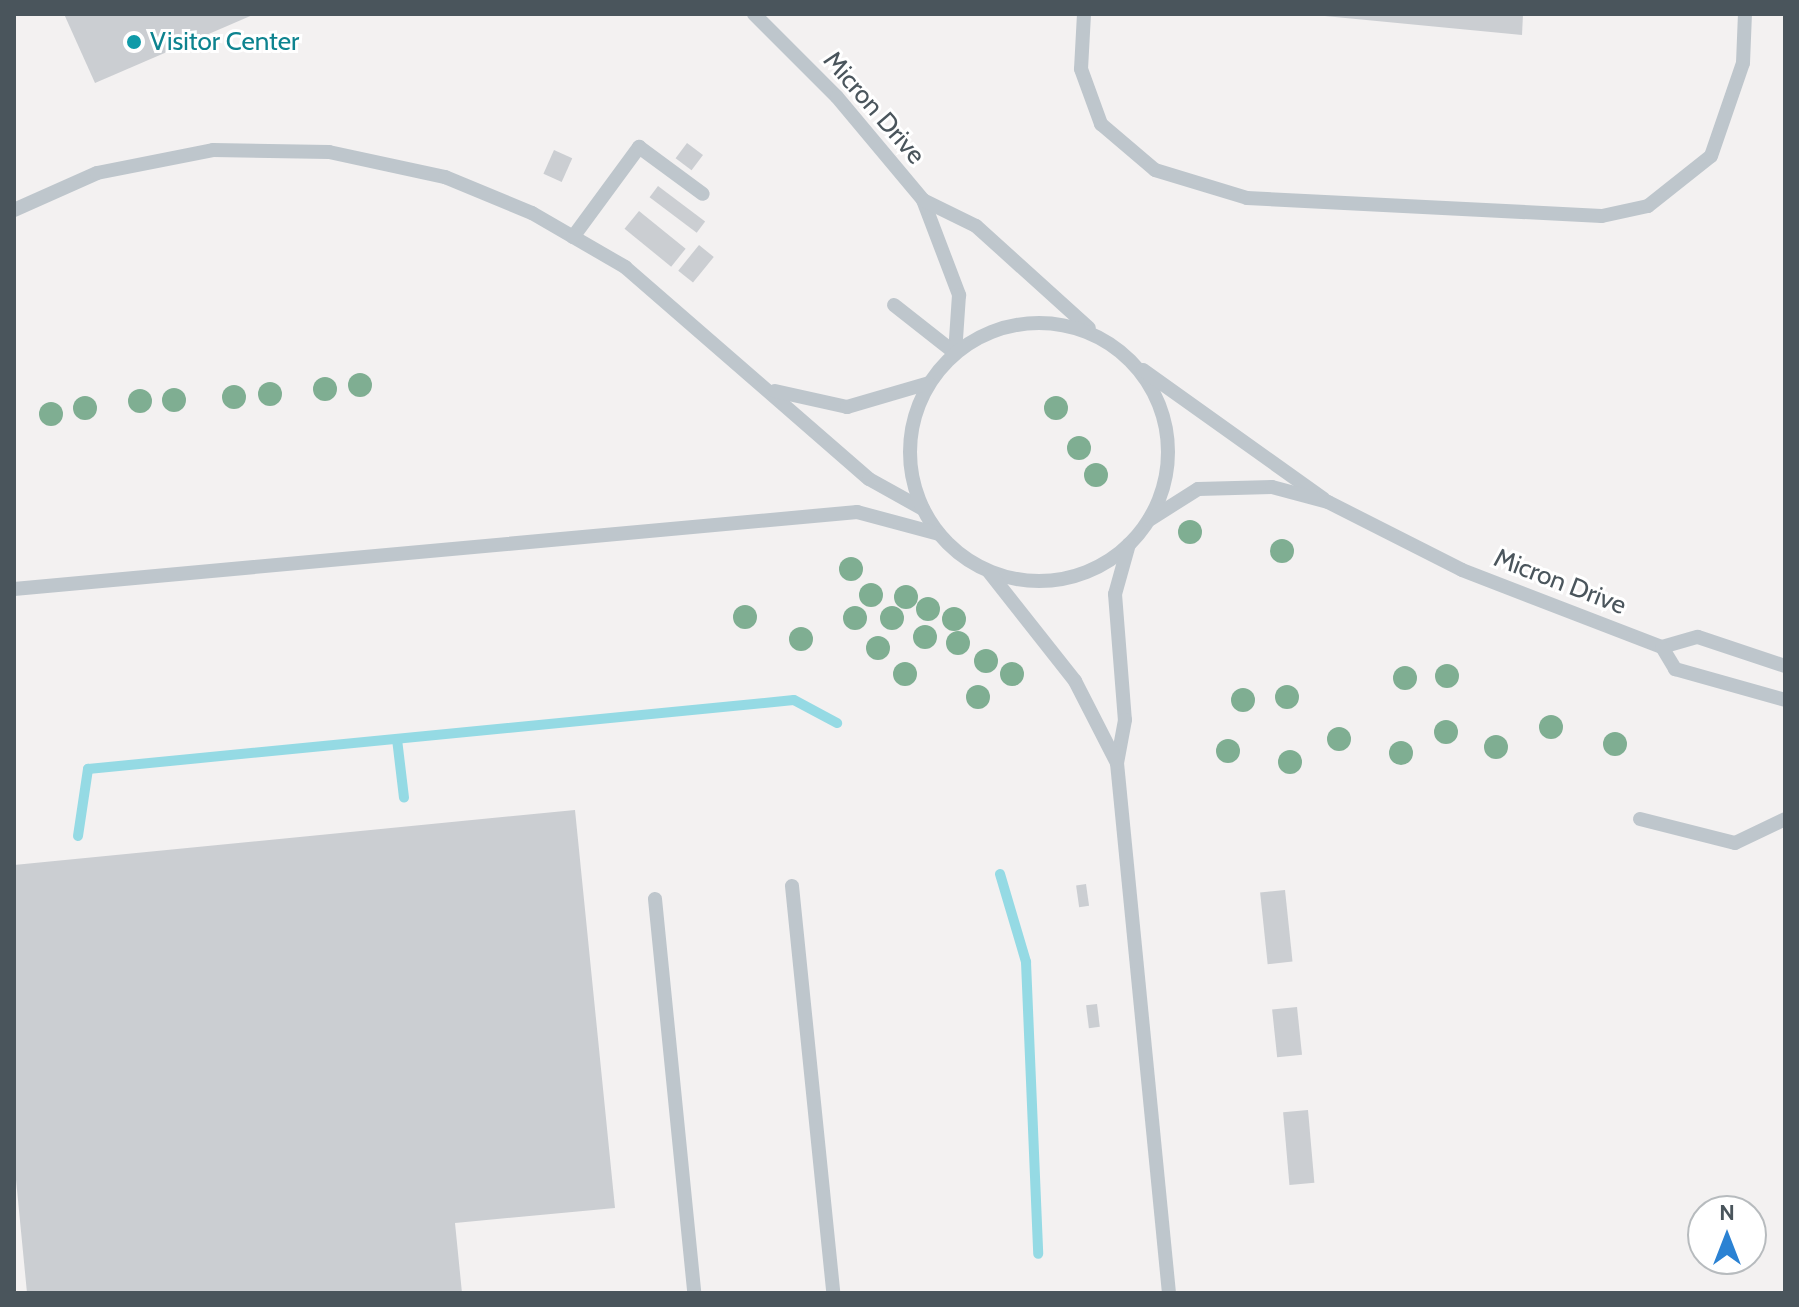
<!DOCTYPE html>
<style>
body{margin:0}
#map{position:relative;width:1799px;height:1307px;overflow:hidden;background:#f3f1f1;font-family:Cabin,sans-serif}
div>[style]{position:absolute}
.stream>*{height:10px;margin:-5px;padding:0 5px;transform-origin:5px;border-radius:5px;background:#95dae4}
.building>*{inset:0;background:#cbced2;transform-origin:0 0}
.lane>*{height:14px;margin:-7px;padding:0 7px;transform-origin:7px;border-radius:7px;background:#bec6cc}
.lane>.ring{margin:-7px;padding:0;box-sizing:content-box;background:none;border:14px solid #bec6cc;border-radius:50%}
.trees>*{width:24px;height:24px;margin:-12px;border-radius:50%;background:#7fae92}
.dots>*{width:22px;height:22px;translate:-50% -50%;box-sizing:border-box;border:4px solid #fff;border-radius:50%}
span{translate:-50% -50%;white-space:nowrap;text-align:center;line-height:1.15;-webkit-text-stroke:6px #fff;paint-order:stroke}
.culture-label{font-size:26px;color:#0d838f}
.left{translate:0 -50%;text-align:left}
.street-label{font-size:26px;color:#4a555c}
.frame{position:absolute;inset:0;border:16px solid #4a555c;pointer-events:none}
.north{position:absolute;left:1687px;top:1195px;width:80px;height:80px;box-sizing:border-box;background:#fff;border:2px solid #b7bbbe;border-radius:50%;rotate:0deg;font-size:22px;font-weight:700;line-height:32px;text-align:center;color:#4a555c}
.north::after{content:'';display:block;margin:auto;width:28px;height:36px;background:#2b82d3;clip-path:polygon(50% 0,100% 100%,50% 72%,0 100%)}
</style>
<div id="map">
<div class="stream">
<div style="left:397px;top:739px;width:59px;rotate:83.2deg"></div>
<div style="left:78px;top:836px;width:68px;rotate:-81.5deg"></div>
<div style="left:88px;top:769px;width:709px;rotate:-5.58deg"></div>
<div style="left:794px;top:700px;width:49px;rotate:28.1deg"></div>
<div style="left:1000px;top:874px;width:92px;rotate:73.5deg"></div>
<div style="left:1026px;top:962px;width:292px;rotate:87.6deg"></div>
</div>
<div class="building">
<div style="clip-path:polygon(64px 14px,255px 14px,95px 83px)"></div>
<div style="clip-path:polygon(1304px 14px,1523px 14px,1522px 35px)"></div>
<div style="left:687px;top:143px;width:20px;height:19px;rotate:37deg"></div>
<div style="left:554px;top:150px;width:20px;height:26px;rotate:24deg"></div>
<div style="left:658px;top:186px;width:59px;height:14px;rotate:37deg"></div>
<div style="left:639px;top:211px;width:60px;height:23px;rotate:39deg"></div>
<div style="left:699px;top:245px;width:19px;height:33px;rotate:39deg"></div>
<div style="clip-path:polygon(575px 810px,615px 1208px,455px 1223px,462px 1293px,27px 1293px,14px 1159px,14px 865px)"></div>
<div style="left:1086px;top:884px;width:22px;height:10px;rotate:82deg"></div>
<div style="left:1285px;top:890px;width:72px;height:25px;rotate:84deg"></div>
<div style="left:1097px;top:1004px;width:23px;height:11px;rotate:83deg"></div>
<div style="left:1297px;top:1007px;width:48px;height:25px;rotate:84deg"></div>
<div style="left:1308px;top:1110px;width:73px;height:25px;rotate:85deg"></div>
</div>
<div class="lane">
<div style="left:754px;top:14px;width:117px;rotate:45deg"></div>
<div style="left:837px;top:97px;width:134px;rotate:50.1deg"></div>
<div style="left:923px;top:200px;width:102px;rotate:69.2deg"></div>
<div style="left:959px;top:295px;width:58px;rotate:93.9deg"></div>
<div style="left:1084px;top:14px;width:55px;rotate:93.1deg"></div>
<div style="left:1081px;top:69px;width:59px;rotate:70deg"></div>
<div style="left:1101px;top:124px;width:71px;rotate:40.4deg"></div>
<div style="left:1155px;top:170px;width:96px;rotate:16.9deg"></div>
<div style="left:1247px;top:198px;width:355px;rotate:2.9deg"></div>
<div style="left:1602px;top:216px;width:47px;rotate:-12.3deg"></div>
<div style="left:1648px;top:206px;width:80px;rotate:-38.4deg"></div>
<div style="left:1711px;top:156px;width:98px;rotate:-71deg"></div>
<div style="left:1743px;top:63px;width:49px;rotate:-87.7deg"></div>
<div style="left:923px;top:200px;width:59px;rotate:26.1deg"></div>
<div style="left:976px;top:226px;width:152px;rotate:42.1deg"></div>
<div style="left:14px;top:210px;width:91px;rotate:-24deg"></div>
<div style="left:97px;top:173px;width:118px;rotate:-11.2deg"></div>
<div style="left:213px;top:150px;width:116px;rotate:1deg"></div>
<div style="left:329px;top:152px;width:119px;rotate:12.2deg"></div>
<div style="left:445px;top:177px;width:94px;rotate:22.5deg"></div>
<div style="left:532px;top:213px;width:108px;rotate:30.1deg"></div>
<div style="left:625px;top:267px;width:323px;rotate:41deg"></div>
<div style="left:869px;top:479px;width:62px;rotate:29.1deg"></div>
<div style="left:573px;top:237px;width:112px;rotate:-53.7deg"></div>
<div style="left:639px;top:147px;width:79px;rotate:36.3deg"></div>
<div style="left:894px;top:305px;width:78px;rotate:38.2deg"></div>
<div class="ring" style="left:910px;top:323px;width:244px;height:244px"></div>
<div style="left:1143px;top:370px;width:222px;rotate:35.5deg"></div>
<div style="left:775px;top:391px;width:74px;rotate:12.5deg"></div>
<div style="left:847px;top:407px;width:85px;rotate:-16.3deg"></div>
<div style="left:1149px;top:520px;width:58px;rotate:-32.3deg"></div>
<div style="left:1198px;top:489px;width:74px;rotate:-1.5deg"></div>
<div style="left:1272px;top:487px;width:58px;rotate:15deg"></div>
<div style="left:1328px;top:502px;width:150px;rotate:26.9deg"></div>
<div style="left:1462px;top:570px;width:214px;rotate:21.1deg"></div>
<div style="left:1662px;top:647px;width:37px;rotate:-16deg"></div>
<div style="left:1698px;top:637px;width:92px;rotate:18.4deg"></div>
<div style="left:1129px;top:544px;width:52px;rotate:105.6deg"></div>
<div style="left:1115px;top:594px;width:126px;rotate:85.5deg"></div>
<div style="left:1125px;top:720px;width:44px;rotate:100.5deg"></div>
<div style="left:1117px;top:763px;width:533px;rotate:84.4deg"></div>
<div style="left:989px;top:572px;width:139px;rotate:51.7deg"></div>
<div style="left:1075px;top:681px;width:92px;rotate:62.9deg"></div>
<div style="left:14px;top:589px;width:847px;rotate:-5.22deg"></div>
<div style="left:857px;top:512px;width:85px;rotate:15deg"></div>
<div style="left:1662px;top:647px;width:26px;rotate:59deg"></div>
<div style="left:1675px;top:669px;width:114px;rotate:15.7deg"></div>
<div style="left:1640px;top:819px;width:98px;rotate:14.2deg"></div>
<div style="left:1735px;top:843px;width:55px;rotate:-25.6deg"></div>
<div style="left:792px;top:886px;width:409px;rotate:84.2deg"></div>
<div style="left:655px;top:899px;width:396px;rotate:84.3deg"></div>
</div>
<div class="trees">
<div style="left:360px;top:385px"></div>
<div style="left:325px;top:389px"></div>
<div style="left:270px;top:394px"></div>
<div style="left:234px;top:397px"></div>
<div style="left:174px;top:400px"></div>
<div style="left:140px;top:401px"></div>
<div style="left:85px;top:408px"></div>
<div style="left:1056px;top:408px"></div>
<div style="left:51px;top:414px"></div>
<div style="left:1079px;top:448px"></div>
<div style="left:1096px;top:475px"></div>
<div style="left:1190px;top:532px"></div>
<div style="left:1282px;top:551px"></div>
<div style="left:851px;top:569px"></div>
<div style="left:871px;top:595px"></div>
<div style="left:906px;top:597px"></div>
<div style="left:928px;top:609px"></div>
<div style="left:745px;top:617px"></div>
<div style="left:855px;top:618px"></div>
<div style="left:892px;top:618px"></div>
<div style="left:954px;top:619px"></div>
<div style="left:925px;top:637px"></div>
<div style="left:801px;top:639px"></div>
<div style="left:958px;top:643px"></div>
<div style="left:878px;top:648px"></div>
<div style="left:986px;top:661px"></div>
<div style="left:905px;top:674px"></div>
<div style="left:1012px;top:674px"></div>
<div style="left:1447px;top:676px"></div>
<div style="left:1405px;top:678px"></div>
<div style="left:978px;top:697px"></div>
<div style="left:1287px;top:697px"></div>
<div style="left:1243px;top:700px"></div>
<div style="left:1551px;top:727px"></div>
<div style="left:1446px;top:732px"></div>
<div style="left:1339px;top:739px"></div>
<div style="left:1615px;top:744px"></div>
<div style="left:1496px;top:747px"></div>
<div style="left:1228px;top:751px"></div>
<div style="left:1401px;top:753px"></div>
<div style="left:1290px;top:762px"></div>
</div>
<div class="dots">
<div style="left:134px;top:42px;background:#0f9aa8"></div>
</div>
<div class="culture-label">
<span class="left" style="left:150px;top:42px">Visitor Center</span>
</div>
<div class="street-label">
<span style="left:874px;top:108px;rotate:49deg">Micron Drive</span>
<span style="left:1560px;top:582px;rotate:21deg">Micron Drive</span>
</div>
<div class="frame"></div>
<div class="north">N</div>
</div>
